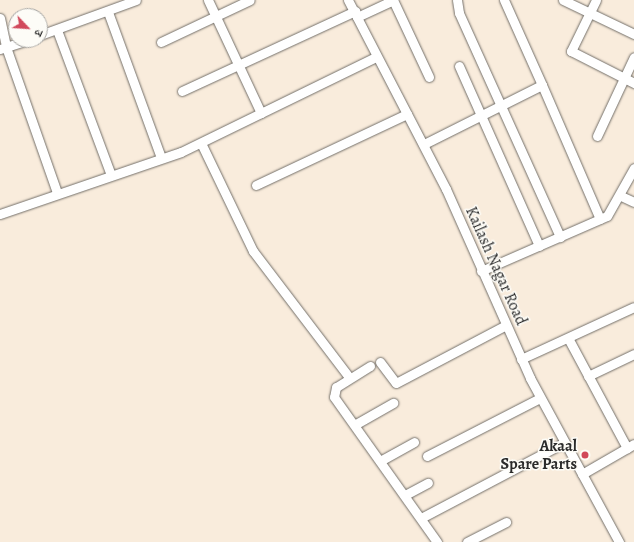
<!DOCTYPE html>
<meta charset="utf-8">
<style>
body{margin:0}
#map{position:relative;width:634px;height:542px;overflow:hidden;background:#f9ecdc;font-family:Alegreya,"Noto Serif Devanagari",serif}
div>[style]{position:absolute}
.roads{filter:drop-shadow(0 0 1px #736f69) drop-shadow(0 0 1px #736f69)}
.minor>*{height:9px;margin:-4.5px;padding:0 4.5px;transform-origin:4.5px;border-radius:4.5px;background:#fff}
.dots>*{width:11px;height:11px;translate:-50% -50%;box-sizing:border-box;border:2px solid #fdfcf7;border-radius:50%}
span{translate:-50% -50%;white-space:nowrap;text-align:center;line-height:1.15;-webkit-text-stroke:3px #fdfcf7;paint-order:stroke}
.street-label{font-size:16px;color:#2b2b2b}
.poi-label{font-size:16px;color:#2b2b2b;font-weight:700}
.right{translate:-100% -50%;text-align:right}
.north{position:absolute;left:8px;top:8px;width:40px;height:40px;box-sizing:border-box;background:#fdfcf7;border:1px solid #a9a8a5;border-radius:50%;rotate:115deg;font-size:11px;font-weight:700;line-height:16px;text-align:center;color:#2b2b2b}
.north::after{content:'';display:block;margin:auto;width:14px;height:18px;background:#d1495b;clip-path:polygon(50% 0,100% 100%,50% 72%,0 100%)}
</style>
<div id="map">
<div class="roads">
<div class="minor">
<div style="left:208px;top:0;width:125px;rotate:64.9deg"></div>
<div style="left:348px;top:0;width:213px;rotate:62.6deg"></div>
<div style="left:446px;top:189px;width:207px;rotate:66deg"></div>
<div style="left:530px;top:378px;width:187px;rotate:61.5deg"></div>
<div style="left:393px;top:0;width:85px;rotate:64.9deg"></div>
<div style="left:457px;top:0;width:13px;rotate:81deg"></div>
<div style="left:459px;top:13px;width:246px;rotate:65.7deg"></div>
<div style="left:504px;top:0;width:93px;rotate:65.9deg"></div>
<div style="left:563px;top:0;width:79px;rotate:25.6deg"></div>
<div style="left:596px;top:0;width:57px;rotate:116.1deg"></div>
<div style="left:571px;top:51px;width:71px;rotate:26.9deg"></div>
<div style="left:108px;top:12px;width:155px;rotate:70deg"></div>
<div style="left:357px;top:17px;width:40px;rotate:-25deg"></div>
<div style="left:0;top:18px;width:30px;rotate:78deg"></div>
<div style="left:6px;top:47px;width:155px;rotate:70.7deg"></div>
<div style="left:57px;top:30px;width:155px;rotate:69.6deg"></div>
<div style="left:40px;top:35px;width:102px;rotate:-20deg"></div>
<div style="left:161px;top:42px;width:98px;rotate:-25.3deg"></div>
<div style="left:0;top:49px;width:28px;rotate:-18deg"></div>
<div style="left:459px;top:66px;width:197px;rotate:66deg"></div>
<div style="left:182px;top:91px;width:191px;rotate:-24.8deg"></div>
<div style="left:597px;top:136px;width:87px;rotate:-64.9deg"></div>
<div style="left:201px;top:143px;width:120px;rotate:64.3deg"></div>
<div style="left:253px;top:251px;width:158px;rotate:52.7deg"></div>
<div style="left:424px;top:144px;width:132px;rotate:-26.6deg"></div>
<div style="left:542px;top:85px;width:146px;rotate:66.6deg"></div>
<div style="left:256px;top:185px;width:167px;rotate:-25.2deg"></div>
<div style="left:621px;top:196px;width:14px;rotate:25deg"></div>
<div style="left:0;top:214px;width:191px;rotate:-18.9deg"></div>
<div style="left:181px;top:152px;width:217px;rotate:-26deg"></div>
<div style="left:481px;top:271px;width:137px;rotate:-23.6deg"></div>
<div style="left:607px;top:216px;width:55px;rotate:-60.6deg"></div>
<div style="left:568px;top:338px;width:125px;rotate:61.8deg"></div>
<div style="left:521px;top:359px;width:124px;rotate:-24.7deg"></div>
<div style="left:380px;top:362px;width:26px;rotate:53deg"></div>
<div style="left:396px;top:383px;width:124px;rotate:-27.8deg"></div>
<div style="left:370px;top:366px;width:40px;rotate:148deg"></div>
<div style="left:336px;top:387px;width:10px;rotate:101deg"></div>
<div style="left:334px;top:397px;width:178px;rotate:54.6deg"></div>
<div style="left:588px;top:376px;width:51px;rotate:-25.6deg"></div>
<div style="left:356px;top:424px;width:43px;rotate:-29.6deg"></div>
<div style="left:427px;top:456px;width:127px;rotate:-27.2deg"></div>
<div style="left:380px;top:461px;width:39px;rotate:-29deg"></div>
<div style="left:582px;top:474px;width:60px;rotate:-30deg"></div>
<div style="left:405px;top:495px;width:26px;rotate:-28deg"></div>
<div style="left:421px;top:518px;width:161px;rotate:-27.8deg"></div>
<div style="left:467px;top:542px;width:44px;rotate:-27.1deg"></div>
</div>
</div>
<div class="dots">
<div style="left:585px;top:455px;background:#d1495b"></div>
</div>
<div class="street-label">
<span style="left:496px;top:266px;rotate:66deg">Kailash Nagar Road</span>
</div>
<div class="poi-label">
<span class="right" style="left:577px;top:455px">Akaal<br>Spare Parts</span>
</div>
<div class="north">उ</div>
</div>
